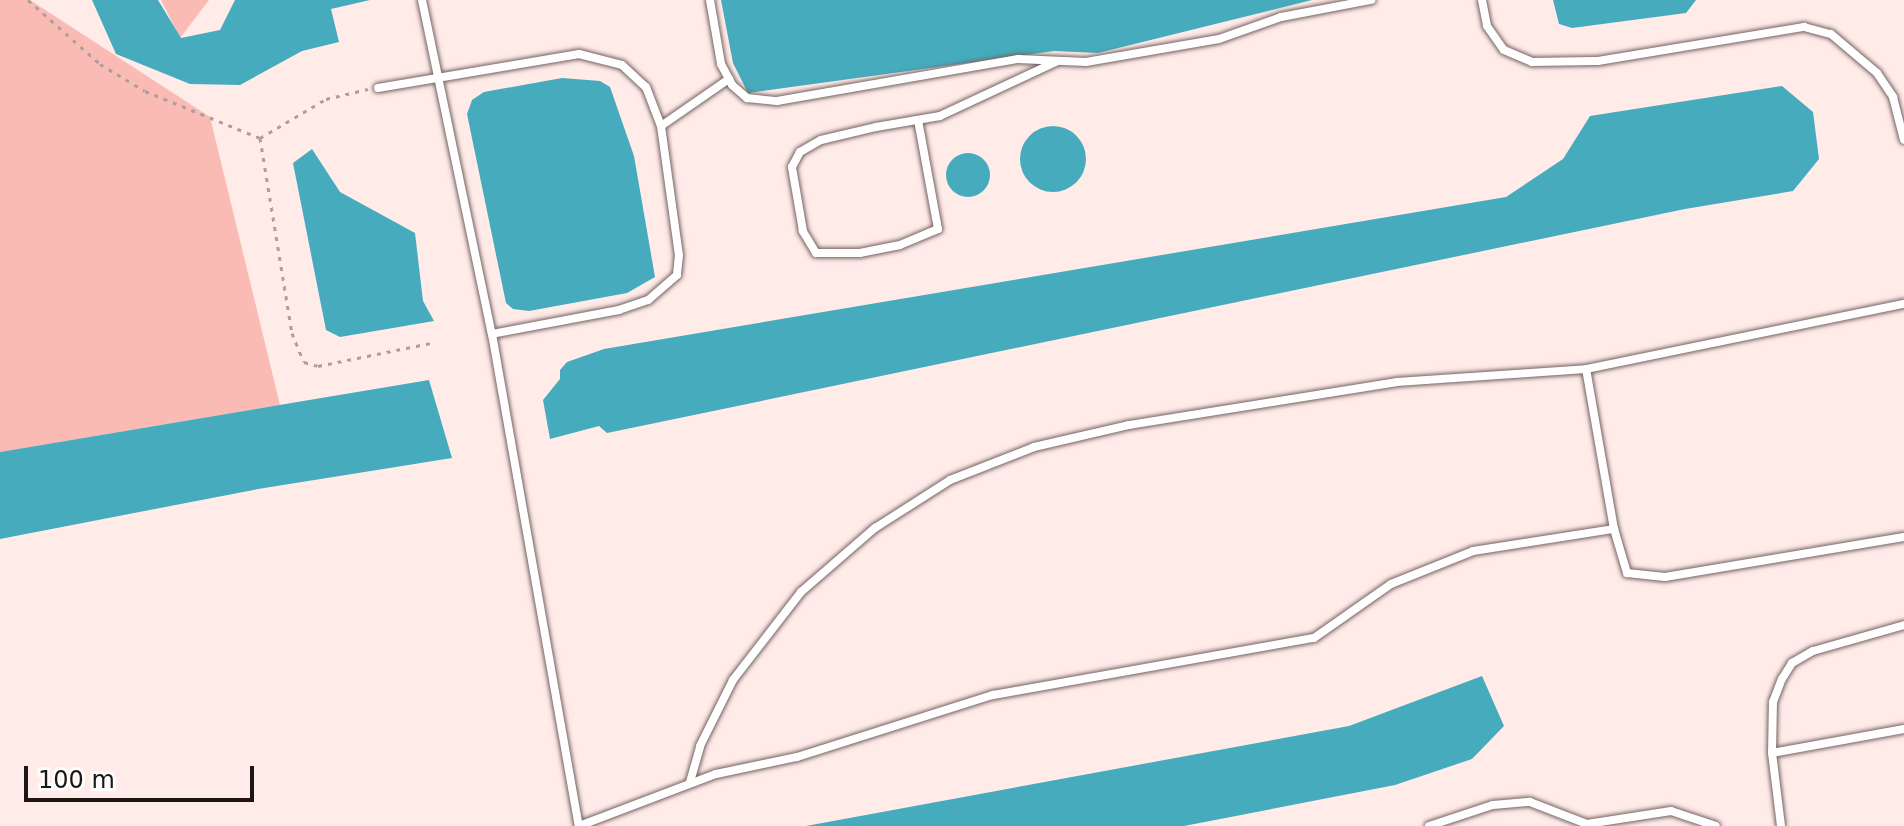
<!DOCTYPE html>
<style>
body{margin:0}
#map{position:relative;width:1904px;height:826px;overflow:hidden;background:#ffebe8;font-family:"DejaVu Sans",sans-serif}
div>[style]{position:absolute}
.green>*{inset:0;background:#f9bbb4}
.water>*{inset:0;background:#45abbd}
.round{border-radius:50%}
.path>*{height:3px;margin-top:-1.5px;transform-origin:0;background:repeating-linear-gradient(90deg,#ae9f9d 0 4px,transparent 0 10px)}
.roads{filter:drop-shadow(0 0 2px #746361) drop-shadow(0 0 2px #746361)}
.lane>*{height:8px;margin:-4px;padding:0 4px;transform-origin:4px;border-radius:4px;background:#fff}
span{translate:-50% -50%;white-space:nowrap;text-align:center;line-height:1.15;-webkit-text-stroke:6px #fdfdfd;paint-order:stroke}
.scale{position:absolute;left:24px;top:766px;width:230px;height:36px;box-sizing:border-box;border:4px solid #1d1615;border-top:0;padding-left:10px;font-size:24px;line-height:28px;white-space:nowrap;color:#1d1615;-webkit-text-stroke:6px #fdfdfd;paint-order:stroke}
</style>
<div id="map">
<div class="green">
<div style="clip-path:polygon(0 0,30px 0,210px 117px,280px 405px,0 452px)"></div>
<div style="clip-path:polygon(161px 0,209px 0,180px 38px)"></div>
</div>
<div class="water">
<div style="clip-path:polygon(92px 0,158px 0,181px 38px,220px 30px,235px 0,370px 0,331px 9px,339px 42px,302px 51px,240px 85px,190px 84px,116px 54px)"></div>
<div style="clip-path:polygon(721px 0,1312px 0,1098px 53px,1054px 51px,748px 93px,733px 63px)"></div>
<div style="clip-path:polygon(1553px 0,1696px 0,1686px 13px,1572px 28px,1559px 24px)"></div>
<div style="clip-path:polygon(562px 78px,600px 81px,610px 87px,634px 156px,655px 277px,627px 293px,529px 311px,513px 309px,506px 303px,467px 114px,472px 100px,484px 92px)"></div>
<div style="clip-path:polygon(1782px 86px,1813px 112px,1819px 159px,1793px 191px,1685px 209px,607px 433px,599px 426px,550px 439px,543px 400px,560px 379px,560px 370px,567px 362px,604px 349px,1506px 197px,1563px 159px,1590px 116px)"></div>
<div class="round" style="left:1020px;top:126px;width:66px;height:66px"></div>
<div style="clip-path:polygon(312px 149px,340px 192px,415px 233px,423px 301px,434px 321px,340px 337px,326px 330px,293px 163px)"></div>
<div class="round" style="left:946px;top:153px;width:44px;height:44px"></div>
<div style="clip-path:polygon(429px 380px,452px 458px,258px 489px,0 539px,0 452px)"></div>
<div style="clip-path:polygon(1482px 676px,1504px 726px,1472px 759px,1395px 785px,1184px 826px,806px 826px,1349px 726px)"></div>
</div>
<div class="path">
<div style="left:28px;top:0;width:96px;rotate:41.6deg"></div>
<div style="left:100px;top:64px;width:52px;rotate:31deg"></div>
<div style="left:145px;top:91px;width:124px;rotate:22.2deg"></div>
<div style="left:260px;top:138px;width:198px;rotate:80.7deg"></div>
<div style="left:292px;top:333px;width:31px;rotate:68deg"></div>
<div style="left:304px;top:362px;width:15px;rotate:16deg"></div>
<div style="left:318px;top:366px;width:115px;rotate:-11.5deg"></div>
<div style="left:260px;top:138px;width:77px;rotate:-30.6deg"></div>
<div style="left:326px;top:99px;width:43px;rotate:-13.4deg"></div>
</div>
<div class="roads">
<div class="lane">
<div style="left:422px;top:0;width:341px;rotate:78.2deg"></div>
<div style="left:492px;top:334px;width:500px;rotate:80deg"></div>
<div style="left:710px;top:0;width:65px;rotate:80.2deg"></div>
<div style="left:721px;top:64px;width:24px;rotate:62deg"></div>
<div style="left:732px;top:85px;width:20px;rotate:41deg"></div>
<div style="left:747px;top:98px;width:30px;rotate:6deg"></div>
<div style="left:777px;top:101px;width:245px;rotate:-9.9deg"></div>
<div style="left:1018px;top:59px;width:68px;rotate:2.5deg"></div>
<div style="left:1086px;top:62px;width:135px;rotate:-9.8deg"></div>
<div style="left:1219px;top:39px;width:66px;rotate:-19.5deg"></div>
<div style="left:1281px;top:17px;width:92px;rotate:-10.7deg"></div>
<div style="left:1482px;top:0;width:26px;rotate:79deg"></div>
<div style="left:1487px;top:26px;width:29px;rotate:55deg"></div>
<div style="left:1504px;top:50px;width:30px;rotate:23deg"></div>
<div style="left:1532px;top:62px;width:66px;rotate:-0.9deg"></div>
<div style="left:1598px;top:61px;width:209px;rotate:-9.4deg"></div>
<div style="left:1804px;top:27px;width:28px;rotate:15deg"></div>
<div style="left:1831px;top:34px;width:60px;rotate:40.3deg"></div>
<div style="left:1877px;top:73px;width:29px;rotate:56deg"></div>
<div style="left:1893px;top:97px;width:44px;rotate:75.7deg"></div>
<div style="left:378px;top:88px;width:204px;rotate:-9.6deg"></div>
<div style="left:579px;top:54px;width:44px;rotate:14.3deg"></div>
<div style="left:622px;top:65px;width:33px;rotate:43deg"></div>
<div style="left:646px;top:87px;width:42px;rotate:69deg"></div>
<div style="left:661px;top:126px;width:130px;rotate:82.1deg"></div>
<div style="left:679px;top:255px;width:20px;rotate:96deg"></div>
<div style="left:677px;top:275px;width:38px;rotate:139deg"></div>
<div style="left:648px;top:300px;width:31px;rotate:161deg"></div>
<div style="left:619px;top:310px;width:129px;rotate:169.3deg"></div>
<div style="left:918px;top:120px;width:111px;rotate:79.6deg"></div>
<div style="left:938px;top:229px;width:41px;rotate:157.2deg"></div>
<div style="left:900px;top:245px;width:41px;rotate:168.7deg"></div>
<div style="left:860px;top:253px;width:44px;rotate:180deg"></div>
<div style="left:816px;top:253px;width:26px;rotate:-121deg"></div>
<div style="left:803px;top:231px;width:65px;rotate:-99.8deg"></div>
<div style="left:792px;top:167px;width:17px;rotate:-62deg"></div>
<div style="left:800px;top:152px;width:24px;rotate:-30deg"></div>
<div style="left:821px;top:140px;width:57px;rotate:-13.3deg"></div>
<div style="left:876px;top:127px;width:65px;rotate:-9.8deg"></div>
<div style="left:940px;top:116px;width:128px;rotate:-25deg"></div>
<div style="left:661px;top:126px;width:83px;rotate:-34.7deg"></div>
<div style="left:1614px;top:529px;width:162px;rotate:-99.9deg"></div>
<div style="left:1586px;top:369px;width:325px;rotate:-11.6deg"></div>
<div style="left:1772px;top:753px;width:134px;rotate:-10.3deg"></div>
<div style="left:690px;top:782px;width:37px;rotate:-74deg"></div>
<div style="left:700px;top:746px;width:74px;rotate:-63.4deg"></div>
<div style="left:733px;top:680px;width:111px;rotate:-52.3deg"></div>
<div style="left:801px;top:592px;width:98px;rotate:-40.9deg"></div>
<div style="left:875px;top:528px;width:89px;rotate:-32.6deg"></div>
<div style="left:950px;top:480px;width:90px;rotate:-21.4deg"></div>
<div style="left:1034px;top:447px;width:98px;rotate:-13deg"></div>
<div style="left:1129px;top:425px;width:271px;rotate:-9.1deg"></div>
<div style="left:1397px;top:382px;width:189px;rotate:-3.9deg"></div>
<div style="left:579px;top:826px;width:147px;rotate:-20.8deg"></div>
<div style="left:716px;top:774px;width:83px;rotate:-11.9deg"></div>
<div style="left:797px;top:757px;width:206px;rotate:-17.6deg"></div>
<div style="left:993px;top:695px;width:326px;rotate:-10.1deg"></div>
<div style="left:1314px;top:638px;width:94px;rotate:-35deg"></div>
<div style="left:1391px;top:584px;width:88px;rotate:-21.9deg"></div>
<div style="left:1473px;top:551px;width:143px;rotate:-8.9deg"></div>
<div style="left:1614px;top:529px;width:46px;rotate:73.5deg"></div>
<div style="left:1627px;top:573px;width:38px;rotate:6deg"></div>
<div style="left:1665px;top:577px;width:242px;rotate:-9.5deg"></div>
<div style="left:1429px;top:826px;width:67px;rotate:-18.2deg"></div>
<div style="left:1493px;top:805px;width:37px;rotate:-5deg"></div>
<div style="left:1530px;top:802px;width:61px;rotate:21.1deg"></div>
<div style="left:1587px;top:824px;width:85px;rotate:-8.8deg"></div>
<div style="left:1671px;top:811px;width:47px;rotate:18.4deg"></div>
<div style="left:1781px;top:826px;width:74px;rotate:-97deg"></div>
<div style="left:1772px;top:753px;width:51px;rotate:-88.9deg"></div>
<div style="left:1773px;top:702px;width:25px;rotate:-69deg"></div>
<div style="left:1782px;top:679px;width:19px;rotate:-58deg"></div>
<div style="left:1792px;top:663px;width:24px;rotate:-30deg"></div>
<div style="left:1813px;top:651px;width:95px;rotate:-15.9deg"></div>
</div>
</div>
<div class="scale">100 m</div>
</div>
